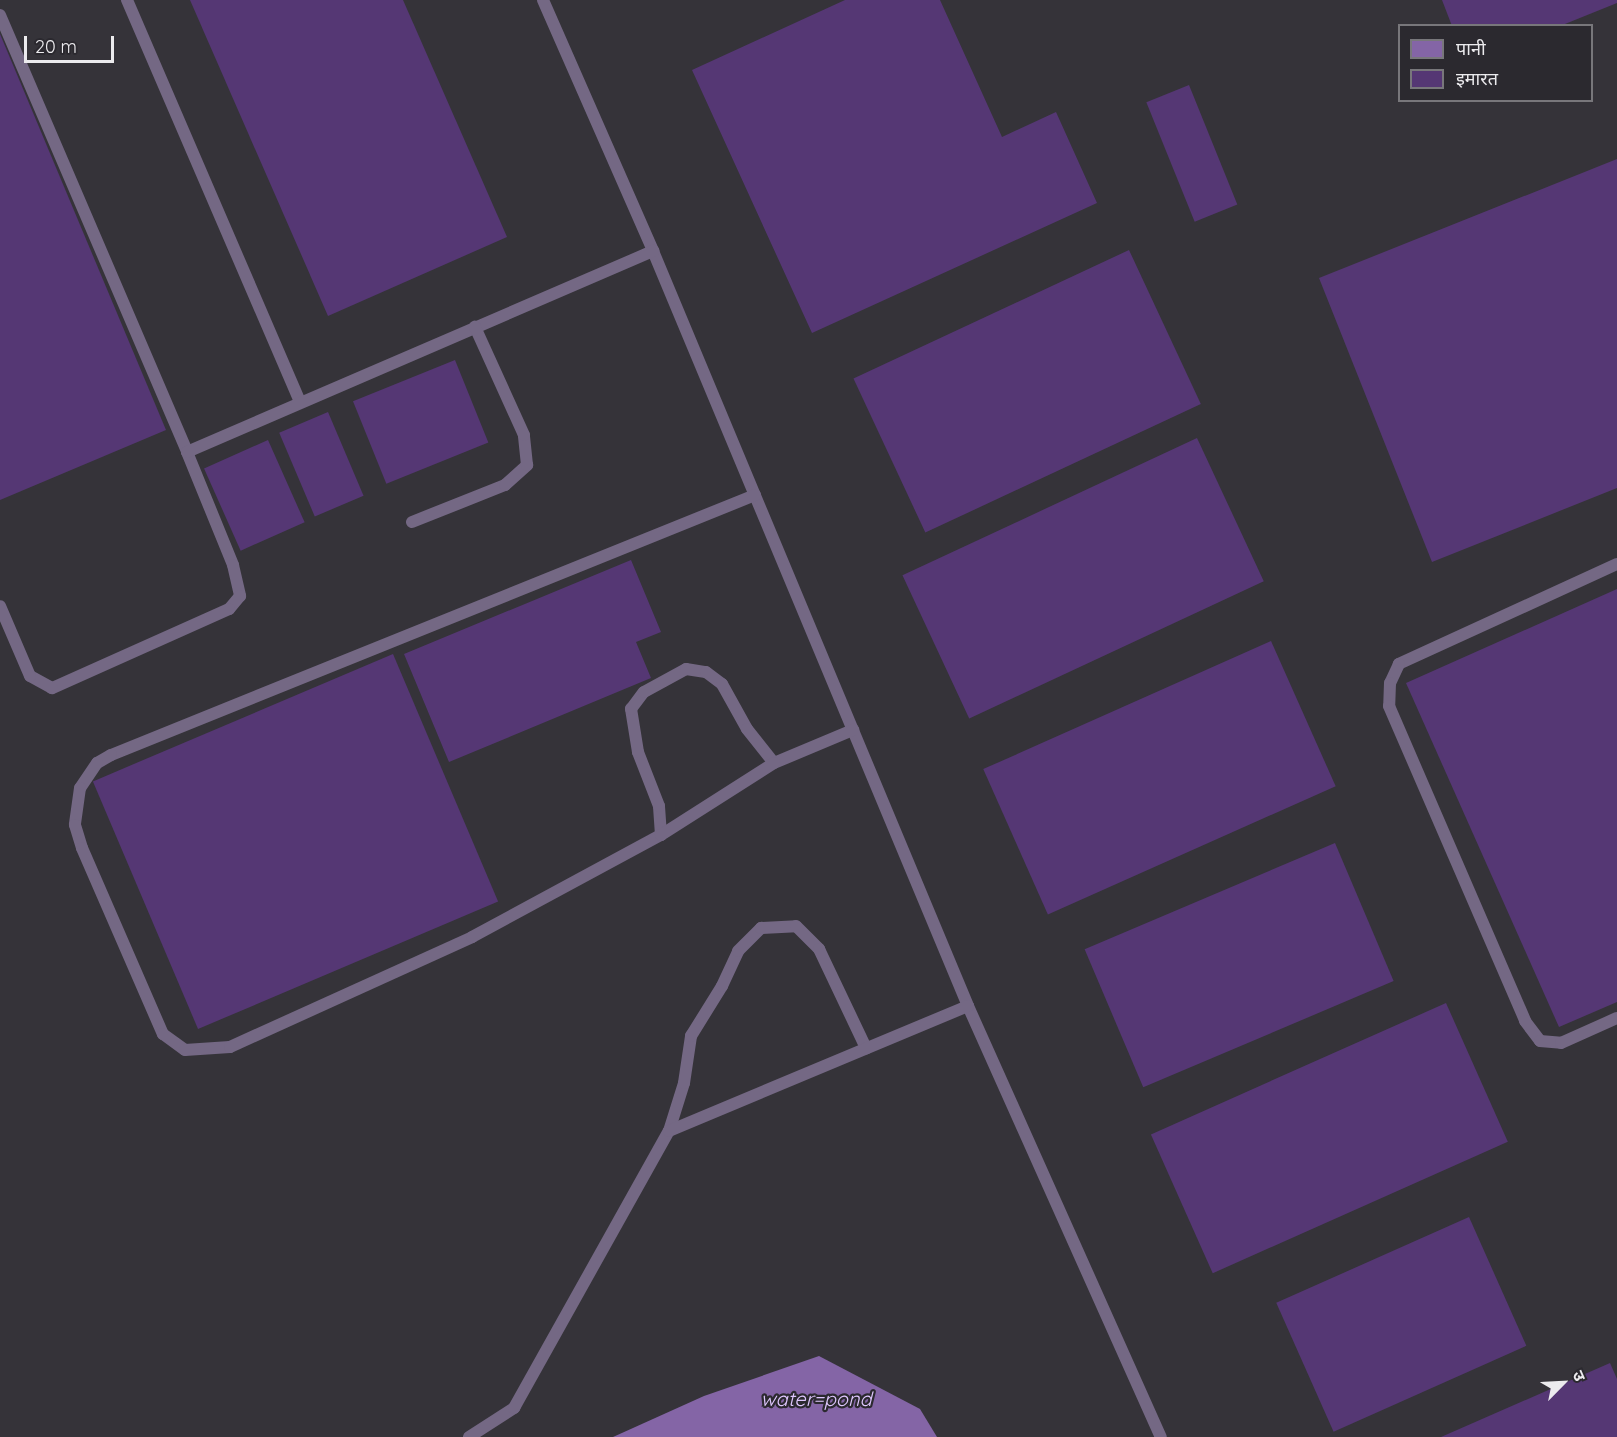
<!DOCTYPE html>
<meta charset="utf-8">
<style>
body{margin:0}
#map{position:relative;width:1617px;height:1437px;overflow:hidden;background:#353339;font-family:Quicksand,"Noto Sans Devanagari",sans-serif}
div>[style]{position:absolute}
.water>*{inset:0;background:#8465a6}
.building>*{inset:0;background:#553774;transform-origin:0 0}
.lane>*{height:12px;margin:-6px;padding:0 6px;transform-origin:6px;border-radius:6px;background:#746884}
span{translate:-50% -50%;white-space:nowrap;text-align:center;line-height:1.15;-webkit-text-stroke:4.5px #2b292f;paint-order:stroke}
.water-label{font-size:20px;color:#dfc7fe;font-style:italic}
.legend{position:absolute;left:1398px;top:24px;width:195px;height:78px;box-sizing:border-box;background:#2b292f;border:2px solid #78777b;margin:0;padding:8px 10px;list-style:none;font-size:18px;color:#ecebee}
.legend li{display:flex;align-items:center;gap:12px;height:30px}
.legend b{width:30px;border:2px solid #78777b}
.north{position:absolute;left:1533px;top:1353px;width:60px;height:60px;-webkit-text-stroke:4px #2b292f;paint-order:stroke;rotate:66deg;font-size:16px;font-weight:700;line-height:24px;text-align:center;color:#ecebee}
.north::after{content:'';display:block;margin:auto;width:21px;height:27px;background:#ecebee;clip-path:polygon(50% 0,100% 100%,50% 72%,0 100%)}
.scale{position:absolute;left:24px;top:36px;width:90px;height:27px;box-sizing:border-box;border:3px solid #ecebee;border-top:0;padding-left:8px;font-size:18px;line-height:21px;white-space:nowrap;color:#ecebee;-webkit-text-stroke:4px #2b292f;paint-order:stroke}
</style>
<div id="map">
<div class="water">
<div style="clip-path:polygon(819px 1356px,920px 1409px,937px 1437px,613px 1437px,704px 1396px)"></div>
</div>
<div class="building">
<div style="clip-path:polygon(190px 0,403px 0,507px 237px,328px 316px)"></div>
<div style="clip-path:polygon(845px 0,940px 0,1002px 137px,1056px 112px,1097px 203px,812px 333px,692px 70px)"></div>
<div style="clip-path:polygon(1442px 0,1617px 0,1617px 3px,1560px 26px,1452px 26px)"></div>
<div style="clip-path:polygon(0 34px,166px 430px,0 500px)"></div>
<div style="left:1189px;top:85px;width:129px;height:46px;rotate:68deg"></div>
<div style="clip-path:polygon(1617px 159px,1617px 488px,1432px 562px,1319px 278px)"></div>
<div style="left:1129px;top:250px;width:170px;height:304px;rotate:65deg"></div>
<div style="left:455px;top:360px;width:89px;height:110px;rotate:68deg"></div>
<div style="left:328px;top:412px;width:91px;height:53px;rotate:67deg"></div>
<div style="left:1197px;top:438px;width:158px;height:325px;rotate:65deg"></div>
<div style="left:268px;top:440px;width:90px;height:70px;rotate:66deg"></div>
<div style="clip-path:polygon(631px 560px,661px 632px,636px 642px,651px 678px,449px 762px,404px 654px)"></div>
<div style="clip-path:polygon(1617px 589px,1617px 1002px,1559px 1027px,1406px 683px)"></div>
<div style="left:1271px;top:641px;width:159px;height:315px;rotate:66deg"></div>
<div style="left:393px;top:654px;width:269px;height:326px;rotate:67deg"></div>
<div style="left:1335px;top:843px;width:150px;height:272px;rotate:67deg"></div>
<div style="left:1446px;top:1003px;width:152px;height:323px;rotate:66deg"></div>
<div style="left:1469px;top:1217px;width:141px;height:211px;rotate:66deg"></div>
<div style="clip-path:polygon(1610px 1363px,1617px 1379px,1617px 1437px,1441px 1437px)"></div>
</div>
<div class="lane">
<div style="left:127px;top:0;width:438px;rotate:66.7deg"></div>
<div style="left:543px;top:0;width:274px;rotate:66.3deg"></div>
<div style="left:653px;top:251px;width:818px;rotate:67.35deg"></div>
<div style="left:968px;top:1006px;width:472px;rotate:65.9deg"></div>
<div style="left:0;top:15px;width:475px;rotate:66.8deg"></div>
<div style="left:187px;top:452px;width:122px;rotate:67.8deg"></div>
<div style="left:233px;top:565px;width:32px;rotate:77deg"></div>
<div style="left:240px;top:596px;width:17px;rotate:130deg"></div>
<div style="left:229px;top:609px;width:194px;rotate:155.9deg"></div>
<div style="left:52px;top:688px;width:25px;rotate:-151deg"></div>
<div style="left:30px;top:676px;width:76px;rotate:-113.2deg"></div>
<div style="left:187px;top:452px;width:508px;rotate:-23.33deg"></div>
<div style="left:755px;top:495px;width:695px;rotate:158.01deg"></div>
<div style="left:111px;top:755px;width:16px;rotate:150deg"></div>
<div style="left:97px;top:763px;width:30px;rotate:124deg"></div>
<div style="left:80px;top:788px;width:37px;rotate:98deg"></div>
<div style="left:75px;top:825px;width:24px;rotate:73deg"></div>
<div style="left:82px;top:848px;width:203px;rotate:66.5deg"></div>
<div style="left:163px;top:1034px;width:27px;rotate:36deg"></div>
<div style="left:185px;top:1050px;width:45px;rotate:-3.8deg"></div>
<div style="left:230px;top:1047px;width:266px;rotate:-24.4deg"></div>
<div style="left:472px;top:937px;width:215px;rotate:-28.4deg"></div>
<div style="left:661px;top:835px;width:29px;rotate:-94deg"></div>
<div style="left:659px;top:806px;width:58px;rotate:-111.3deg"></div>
<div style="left:638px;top:752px;width:44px;rotate:-99.2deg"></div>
<div style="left:631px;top:709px;width:21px;rotate:-53deg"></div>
<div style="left:644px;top:692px;width:48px;rotate:-28.7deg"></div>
<div style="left:686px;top:669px;width:20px;rotate:9deg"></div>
<div style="left:706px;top:672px;width:20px;rotate:37deg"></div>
<div style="left:722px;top:684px;width:51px;rotate:60.9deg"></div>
<div style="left:747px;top:729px;width:43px;rotate:51.5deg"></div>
<div style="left:774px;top:763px;width:86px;rotate:-22.7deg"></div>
<div style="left:412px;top:522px;width:100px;rotate:-21.7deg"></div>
<div style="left:505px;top:485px;width:30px;rotate:-42deg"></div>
<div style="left:527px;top:465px;width:30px;rotate:-96deg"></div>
<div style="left:524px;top:435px;width:119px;rotate:-114.4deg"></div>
<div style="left:1617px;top:564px;width:240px;rotate:155.4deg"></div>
<div style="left:1399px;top:664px;width:21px;rotate:115deg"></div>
<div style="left:1390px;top:683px;width:23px;rotate:92deg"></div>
<div style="left:1389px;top:706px;width:343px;rotate:66.6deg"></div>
<div style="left:1525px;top:1021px;width:25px;rotate:53deg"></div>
<div style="left:1540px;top:1041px;width:21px;rotate:5deg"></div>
<div style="left:1561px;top:1043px;width:61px;rotate:-24.1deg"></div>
<div style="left:661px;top:835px;width:134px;rotate:-32.5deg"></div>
<div style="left:669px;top:1131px;width:50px;rotate:-72.6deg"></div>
<div style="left:684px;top:1083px;width:48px;rotate:-81.5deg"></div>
<div style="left:691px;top:1036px;width:59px;rotate:-58.2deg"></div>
<div style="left:722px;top:986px;width:38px;rotate:-65deg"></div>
<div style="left:738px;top:951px;width:33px;rotate:-45deg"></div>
<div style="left:761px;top:928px;width:35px;rotate:-3deg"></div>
<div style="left:796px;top:926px;width:33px;rotate:45deg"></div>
<div style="left:819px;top:949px;width:110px;rotate:64.6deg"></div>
<div style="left:469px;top:1437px;width:54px;rotate:-32.8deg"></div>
<div style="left:514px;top:1408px;width:317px;rotate:-60.8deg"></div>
<div style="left:669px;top:1131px;width:324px;rotate:-22.7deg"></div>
</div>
<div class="water-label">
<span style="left:816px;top:1398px">water=pond</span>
</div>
<ul class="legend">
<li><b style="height:16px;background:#8465a6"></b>पानी</li>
<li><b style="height:16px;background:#553774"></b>इमारत</li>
</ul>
<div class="north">उ</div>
<div class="scale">20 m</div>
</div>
